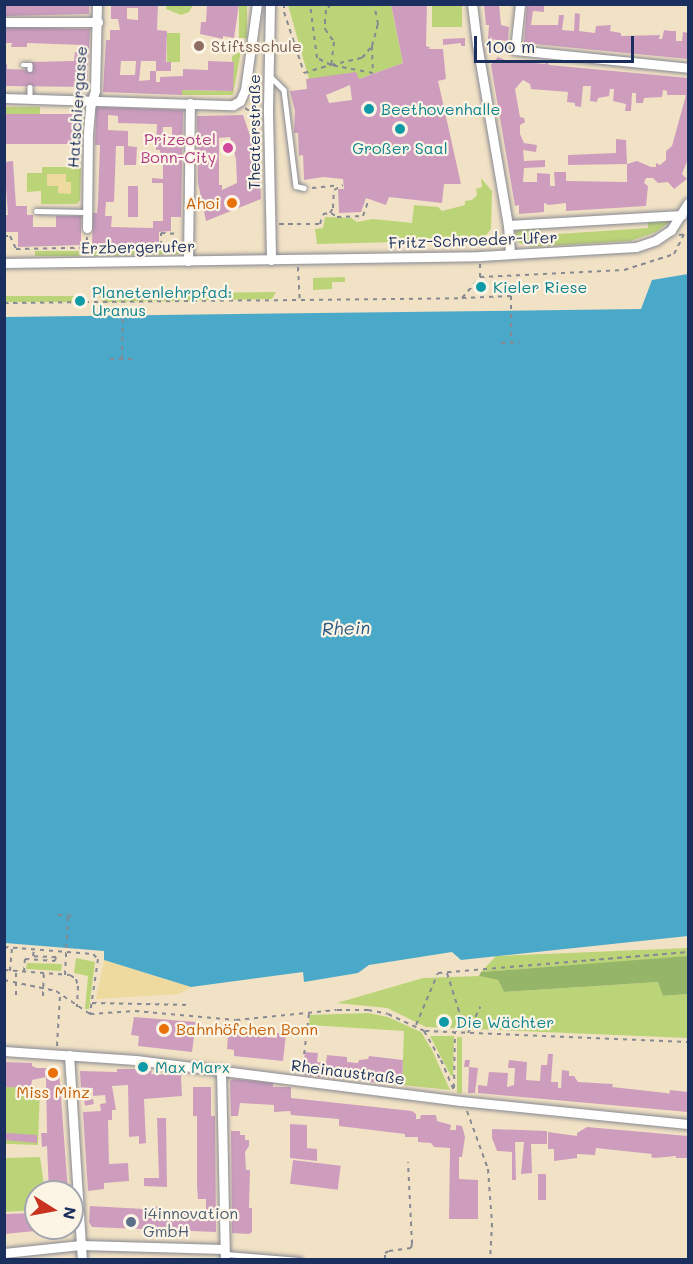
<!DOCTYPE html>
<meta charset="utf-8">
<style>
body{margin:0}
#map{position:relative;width:693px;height:1264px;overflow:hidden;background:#f2e2c5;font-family:Mali,sans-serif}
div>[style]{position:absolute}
.green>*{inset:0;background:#bcd478;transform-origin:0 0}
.forest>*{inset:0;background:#95b668}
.sand>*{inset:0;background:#eeda9e}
.water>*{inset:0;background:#4aa9c9}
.building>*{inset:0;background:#ce9dbe;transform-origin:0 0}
.path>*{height:2px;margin-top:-1px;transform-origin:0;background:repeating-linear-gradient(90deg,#868892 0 4.5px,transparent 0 9px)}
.roads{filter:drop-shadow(0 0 2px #868892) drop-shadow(0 0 2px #868892)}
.service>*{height:4.5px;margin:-2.25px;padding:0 2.25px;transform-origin:2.25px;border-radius:2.25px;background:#fff}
.minor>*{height:9px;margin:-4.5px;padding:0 4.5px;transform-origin:4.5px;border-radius:4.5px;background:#fff}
.dots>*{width:16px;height:16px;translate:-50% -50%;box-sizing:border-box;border:3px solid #fcf5e5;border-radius:50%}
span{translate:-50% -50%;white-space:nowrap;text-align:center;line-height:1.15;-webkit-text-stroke:4.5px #fcf5e5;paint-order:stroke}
.education-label{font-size:16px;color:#785e54}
.left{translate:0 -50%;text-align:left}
.street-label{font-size:16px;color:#1b2f5e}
.culture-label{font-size:16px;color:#0d838f}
.hotel-label{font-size:16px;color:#b23c85}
.right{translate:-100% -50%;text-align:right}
.food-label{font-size:16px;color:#c56008}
.service-label{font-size:16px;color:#4e5e75}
.water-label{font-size:18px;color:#2b5a83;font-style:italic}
.frame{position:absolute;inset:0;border:6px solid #1b2f5e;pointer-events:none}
.north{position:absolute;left:24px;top:1180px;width:60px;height:60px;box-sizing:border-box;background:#fcf5e5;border:2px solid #a2a6af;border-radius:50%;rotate:101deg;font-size:16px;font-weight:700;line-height:24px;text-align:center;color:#1b2f5e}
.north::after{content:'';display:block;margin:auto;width:21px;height:27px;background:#c8321e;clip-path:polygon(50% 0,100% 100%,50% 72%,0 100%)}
.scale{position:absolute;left:474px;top:36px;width:160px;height:27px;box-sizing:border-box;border:3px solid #1b2f5e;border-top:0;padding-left:8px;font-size:18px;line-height:21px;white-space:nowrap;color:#1b2f5e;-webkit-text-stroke:4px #fcf5e5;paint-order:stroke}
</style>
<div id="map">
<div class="green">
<div style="clip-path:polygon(167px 5px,167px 4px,193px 5px,189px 12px,181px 15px,166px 9px)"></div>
<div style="left:239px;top:5px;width:8px;height:33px"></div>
<div style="clip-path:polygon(288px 5px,391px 5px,403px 63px,359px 79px,309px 79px)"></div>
<div style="left:432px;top:5px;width:30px;height:22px"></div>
<div style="left:167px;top:33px;width:13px;height:29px"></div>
<div style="clip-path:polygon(241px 51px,233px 95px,182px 95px,182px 90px,232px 91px,232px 56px)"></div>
<div style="left:5px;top:107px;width:35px;height:7px"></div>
<div style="clip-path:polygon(71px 107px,84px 107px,84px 130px,79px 130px,79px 114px,71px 113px)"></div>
<div style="clip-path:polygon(42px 167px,81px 167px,80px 200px,77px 204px,41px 204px,41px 191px,27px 192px,27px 173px,42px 173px)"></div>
<div style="clip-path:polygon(481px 178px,492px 191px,491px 229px,482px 240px,317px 244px,315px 229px,323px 228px,325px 217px,351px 218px,357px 222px,373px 219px,412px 223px,414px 205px,438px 207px,442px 211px,465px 205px,465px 201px,472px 200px,477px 195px,476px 189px,482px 187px)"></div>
<div style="clip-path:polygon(648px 219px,672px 220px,656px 232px,630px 241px,531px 247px,519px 243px,515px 234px,520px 228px,541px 227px,542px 235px,648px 228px)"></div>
<div style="clip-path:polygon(181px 249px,181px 254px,93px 256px,93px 250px)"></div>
<div style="left:35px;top:251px;width:44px;height:5px"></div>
<div style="clip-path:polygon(345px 277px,345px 282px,332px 282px,332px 289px,313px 290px,313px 278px)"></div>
<div style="clip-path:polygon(276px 292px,272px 299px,103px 302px,98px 294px)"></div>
<div style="left:5px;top:296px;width:82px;height:6px"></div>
<div style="clip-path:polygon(688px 948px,688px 956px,662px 959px,481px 972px,496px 956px)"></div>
<div style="clip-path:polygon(76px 958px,95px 962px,89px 1009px,85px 1009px,88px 976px,74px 973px)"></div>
<div style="clip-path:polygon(27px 963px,62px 964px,61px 971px,26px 969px)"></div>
<div style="clip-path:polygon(479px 976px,498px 980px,504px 992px,658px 982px,664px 996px,688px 994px,688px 1038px,426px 1027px,387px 1008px,337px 1003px,423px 978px)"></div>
<div style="clip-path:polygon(368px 1013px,388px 1017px,421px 1032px,432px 1050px,450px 1090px,402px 1085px,404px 1031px,309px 1025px,310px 1015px)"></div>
<div style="clip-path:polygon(430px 1036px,454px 1036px,453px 1076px,451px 1076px)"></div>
<div style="left:457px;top:1037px;width:5px;height:56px"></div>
<div style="left:40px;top:1088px;width:57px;height:35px;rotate:92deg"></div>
<div style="clip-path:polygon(40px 1157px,45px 1192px,36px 1192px,36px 1210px,5px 1212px,5px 1158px)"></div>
</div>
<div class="forest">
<div style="clip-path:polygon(688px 956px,688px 994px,663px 996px,658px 982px,504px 992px,498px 980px,479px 976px,481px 972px)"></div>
</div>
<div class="sand">
<div style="clip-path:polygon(47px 174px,66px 174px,66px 182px,71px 182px,71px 194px,58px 193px,58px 186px,47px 186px)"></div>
<div style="clip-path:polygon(104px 960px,145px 973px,191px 987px,179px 994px,96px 999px)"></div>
</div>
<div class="water">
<div style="clip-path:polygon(688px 274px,688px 936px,461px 960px,452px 952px,369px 965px,358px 973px,304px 982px,303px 972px,191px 987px,104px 960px,104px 951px,5px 943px,5px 317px,641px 309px,652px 280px)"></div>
</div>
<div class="building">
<div style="clip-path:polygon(4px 4px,89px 4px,89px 14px,4px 16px)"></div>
<div style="clip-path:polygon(evenodd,111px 4px,158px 4px,157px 30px,167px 31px,166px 62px,171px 62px,171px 71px,156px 71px,156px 61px,141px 61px,139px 81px,150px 80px,150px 71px,156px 71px,156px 82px,160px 82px,160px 77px,183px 76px,183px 69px,208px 70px,208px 61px,234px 62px,233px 91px,182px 90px,182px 95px,103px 92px,106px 40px,110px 40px,110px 30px,120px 30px,118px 19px,111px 19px,111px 4px,127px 8px,138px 8px,138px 20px,127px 19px,127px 8px,111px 4px,121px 61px,136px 61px,135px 75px,120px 75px,121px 61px)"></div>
<div style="clip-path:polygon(207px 4px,239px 4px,234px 38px,223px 36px,223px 39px,200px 34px,201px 22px,206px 22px)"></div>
<div style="clip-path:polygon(evenodd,391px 4px,427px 4px,426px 46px,431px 48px,427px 49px,443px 49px,446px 79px,438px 81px,461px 184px,444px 184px,442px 203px,389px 197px,386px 205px,366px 198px,361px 212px,339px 213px,338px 189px,344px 189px,343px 179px,323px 177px,304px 180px,303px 155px,299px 156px,298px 133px,294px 133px,295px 111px,290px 91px,307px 89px,306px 79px,356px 72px,359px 79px,403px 63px,391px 4px,350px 85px,352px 100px,329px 103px,326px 95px,350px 85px)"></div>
<div style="clip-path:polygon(484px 4px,499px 4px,501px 25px,509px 27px,508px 41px,488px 39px,489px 25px,486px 25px)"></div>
<div style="clip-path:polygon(527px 4px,544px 4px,544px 12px,533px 11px,531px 25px,558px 25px,559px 15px,564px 15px,562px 30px,574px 31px,575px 13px,580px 14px,579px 31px,595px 33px,596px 26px,611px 25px,610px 31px,621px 33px,621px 36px,660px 35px,659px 39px,662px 39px,664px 30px,670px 31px,676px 31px,676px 41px,682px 41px,683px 32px,688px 33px,688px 59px,524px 43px)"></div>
<div style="clip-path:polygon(4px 27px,90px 29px,87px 87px,4px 86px,4px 64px,7px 64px,7px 69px,32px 70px,31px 62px,74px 61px,75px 52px,81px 52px,81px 45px,27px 43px,27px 47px,11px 47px,12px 43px,4px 43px)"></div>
<div style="clip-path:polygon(465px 38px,465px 46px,461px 46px,461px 43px,443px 45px,443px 39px)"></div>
<div style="clip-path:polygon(evenodd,498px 57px,505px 60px,545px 64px,547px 62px,549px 65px,688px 78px,688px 159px,682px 174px,687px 179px,674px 189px,668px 182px,658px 183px,653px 178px,646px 178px,644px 183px,648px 186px,646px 206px,566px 211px,566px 203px,549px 205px,544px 203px,544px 212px,519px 214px,519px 205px,515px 206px,491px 65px,498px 57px,523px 80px,530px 84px,531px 89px,568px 92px,567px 102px,575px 103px,575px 106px,581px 107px,583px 86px,591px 86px,590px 101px,597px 102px,598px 98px,609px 96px,610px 89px,614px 89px,613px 101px,626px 104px,625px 111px,631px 111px,632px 93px,636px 93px,636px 103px,643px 103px,644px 98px,662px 97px,663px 90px,667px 91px,667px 95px,686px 95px,672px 146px,666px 151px,666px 160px,660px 165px,656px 163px,656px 167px,651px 167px,637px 161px,627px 164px,626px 140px,616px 139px,616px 153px,568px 155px,568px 165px,627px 164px,627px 182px,566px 181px,566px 172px,554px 172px,555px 186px,550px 186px,550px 174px,537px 173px,537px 182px,523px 182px,524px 168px,545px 167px,545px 160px,524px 161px,523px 150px,536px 152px,537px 145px,524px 143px,520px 134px,520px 125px,525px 122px,524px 118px,520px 117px,515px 89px,523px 80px)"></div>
<div style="clip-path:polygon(evenodd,99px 107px,183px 110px,181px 217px,171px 217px,171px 231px,159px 232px,159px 245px,92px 245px,93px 213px,97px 213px,98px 202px,100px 145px,95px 145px,96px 109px,99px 107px,108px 115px,118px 116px,118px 123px,157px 124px,156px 150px,160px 150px,160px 157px,163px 157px,163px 179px,152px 178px,152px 183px,163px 183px,163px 221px,153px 221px,153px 228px,111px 227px,112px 216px,105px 216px,106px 202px,114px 202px,116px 146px,124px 146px,124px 165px,136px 165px,137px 147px,128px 146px,128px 131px,108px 130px,108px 115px,99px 107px,163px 127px,172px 127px,172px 141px,162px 141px,163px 127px)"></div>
<div style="left:4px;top:114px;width:75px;height:30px"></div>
<div style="clip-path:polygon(evenodd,243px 115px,259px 162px,261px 199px,206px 221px,198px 183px,197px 116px,243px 115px,230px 137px,236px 159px,237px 183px,222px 190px,222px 185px,219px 185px,219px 138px,230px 137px)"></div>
<div style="clip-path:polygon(13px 161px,16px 206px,27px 206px,27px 215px,33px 215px,33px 227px,56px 227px,56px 216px,81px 216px,81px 245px,18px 247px,18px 232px,4px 232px,4px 215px,8px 215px,4px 162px)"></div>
<div style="left:128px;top:186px;width:10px;height:31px"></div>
<div style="clip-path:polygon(134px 1017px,196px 1022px,192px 1052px,138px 1046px,139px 1036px,131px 1035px)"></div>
<div style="clip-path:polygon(240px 1029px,239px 1034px,277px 1038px,277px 1033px,286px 1034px,283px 1061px,234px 1056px,234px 1050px,227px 1049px,228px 1034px)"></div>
<div style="clip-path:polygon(305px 1052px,318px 1053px,317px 1062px,326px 1063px,327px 1055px,347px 1057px,347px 1062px,358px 1063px,359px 1060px,368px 1059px,369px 1056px,403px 1060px,402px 1085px,302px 1075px)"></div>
<div style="clip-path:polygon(548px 1054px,553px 1054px,551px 1082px,558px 1082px,558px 1088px,561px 1088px,562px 1070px,569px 1071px,569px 1076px,574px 1076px,578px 1082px,613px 1084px,612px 1087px,666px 1093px,669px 1094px,670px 1090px,688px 1092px,688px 1112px,478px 1093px,478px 1085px,487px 1086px,489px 1072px,508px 1073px,507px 1087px,514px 1085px,515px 1068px,508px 1068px,509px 1060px,527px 1062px,526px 1080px,540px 1081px,541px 1065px,547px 1065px)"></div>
<div style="clip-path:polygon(465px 1060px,470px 1060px,469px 1067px,478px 1068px,475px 1093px,468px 1093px,469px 1067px,464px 1067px)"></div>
<div style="clip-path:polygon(4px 1062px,32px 1063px,32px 1066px,37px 1068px,56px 1068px,59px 1071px,68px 1192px,49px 1192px,47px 1146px,42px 1147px,41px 1133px,47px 1133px,46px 1077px,32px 1080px,31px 1088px,4px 1087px)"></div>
<div style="clip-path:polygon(117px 1069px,134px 1069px,152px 1071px,151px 1074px,181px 1075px,182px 1096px,144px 1099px,146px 1143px,139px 1144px,139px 1136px,129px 1137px,128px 1085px,112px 1086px,116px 1110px,112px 1110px,112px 1120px,108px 1120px,109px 1164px,128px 1163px,129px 1181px,104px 1183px,104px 1189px,88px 1191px,83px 1112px,101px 1111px,100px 1104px,106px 1103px,105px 1095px,93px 1096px,93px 1088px,81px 1089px,80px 1071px,117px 1072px)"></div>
<div style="clip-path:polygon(233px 1079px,273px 1083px,273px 1087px,291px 1087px,291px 1098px,412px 1111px,416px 1114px,416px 1119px,420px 1119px,421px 1115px,436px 1115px,437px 1121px,451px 1125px,450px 1130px,456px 1130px,456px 1125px,462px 1126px,465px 1137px,462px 1157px,459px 1157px,459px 1179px,478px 1180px,478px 1219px,449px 1219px,450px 1148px,434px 1147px,431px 1143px,418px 1142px,418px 1137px,405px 1137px,405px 1134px,339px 1126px,339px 1119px,291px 1115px,290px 1111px,274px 1112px,274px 1105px,240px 1103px,238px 1116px,231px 1116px,230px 1081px)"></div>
<div style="clip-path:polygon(193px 1087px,211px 1087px,211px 1116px,215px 1116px,216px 1232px,92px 1227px,89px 1222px,90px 1206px,144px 1209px,159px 1206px,158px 1210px,206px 1211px,206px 1199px,198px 1199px,197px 1186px,197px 1116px,193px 1116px)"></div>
<div style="left:93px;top:1099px;width:5px;height:9px;rotate:79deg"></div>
<div style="clip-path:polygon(157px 1118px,166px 1118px,167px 1187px,144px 1186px,144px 1178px,159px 1178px)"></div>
<div style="clip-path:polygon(290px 1124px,307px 1125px,307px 1148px,317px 1149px,317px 1161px,290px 1158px)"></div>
<div style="clip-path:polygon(587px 1127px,688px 1136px,688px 1158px,676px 1158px,676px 1156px,655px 1158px,651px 1157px,652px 1154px,596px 1148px,595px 1155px,577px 1154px,577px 1158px,554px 1161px,554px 1149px,548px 1149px,548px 1132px,577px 1136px,577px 1133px)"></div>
<div style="clip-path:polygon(492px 1129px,547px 1131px,547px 1144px,531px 1144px,532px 1173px,521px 1174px,524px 1142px,515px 1142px,516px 1180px,512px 1180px,512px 1152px,497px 1151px,492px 1138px)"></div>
<div style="clip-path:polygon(231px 1131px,240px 1131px,240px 1135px,245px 1135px,245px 1140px,249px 1140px,249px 1146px,245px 1152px,246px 1170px,250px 1170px,249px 1208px,252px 1208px,252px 1232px,249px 1234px,232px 1233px)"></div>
<div style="clip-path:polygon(6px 1133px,37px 1135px,37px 1143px,5px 1140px)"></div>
<div style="left:293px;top:1160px;width:48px;height:24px;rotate:7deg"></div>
<div style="left:538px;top:1174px;width:8px;height:26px"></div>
<div style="clip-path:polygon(36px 1213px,36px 1228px,46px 1230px,4px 1234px,4px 1214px)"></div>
</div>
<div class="path">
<div style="left:284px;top:4px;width:8px;rotate:90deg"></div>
<div style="left:284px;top:12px;width:64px;rotate:71.8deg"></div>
<div style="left:304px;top:73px;width:28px;rotate:-17deg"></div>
<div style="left:331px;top:65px;width:16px;rotate:-153deg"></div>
<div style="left:317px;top:58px;width:54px;rotate:-97.4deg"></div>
<div style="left:331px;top:4px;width:8px;rotate:130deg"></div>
<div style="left:326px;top:10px;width:9px;rotate:96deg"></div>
<div style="left:325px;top:19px;width:10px;rotate:90deg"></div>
<div style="left:325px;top:29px;width:16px;rotate:55deg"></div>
<div style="left:334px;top:42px;width:23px;rotate:97deg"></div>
<div style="left:485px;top:44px;width:21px;rotate:-3deg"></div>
<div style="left:372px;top:46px;width:27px;rotate:88deg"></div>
<div style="left:373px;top:73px;width:43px;rotate:-169.2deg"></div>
<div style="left:331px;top:65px;width:32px;rotate:-13deg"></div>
<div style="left:362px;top:58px;width:16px;rotate:-50deg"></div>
<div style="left:372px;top:46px;width:23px;rotate:-75deg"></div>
<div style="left:378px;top:24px;width:20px;rotate:-101deg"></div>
<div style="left:245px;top:108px;width:7px;rotate:34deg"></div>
<div style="left:251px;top:112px;width:8px"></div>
<div style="left:312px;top:188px;width:27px;rotate:-6deg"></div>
<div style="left:331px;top:213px;width:7px;rotate:34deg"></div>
<div style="left:337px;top:217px;width:26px;rotate:-2deg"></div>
<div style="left:363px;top:216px;width:18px;rotate:-71deg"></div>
<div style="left:279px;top:224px;width:41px"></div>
<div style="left:320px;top:224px;width:10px;rotate:-73deg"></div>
<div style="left:323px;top:214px;width:7px;rotate:-8deg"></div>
<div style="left:330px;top:213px;width:6px;rotate:-59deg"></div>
<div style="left:333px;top:208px;width:18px;rotate:-87deg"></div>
<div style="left:334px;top:190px;width:10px;rotate:-29deg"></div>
<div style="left:679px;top:235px;width:9px;rotate:-6deg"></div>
<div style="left:4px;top:236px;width:6px"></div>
<div style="left:10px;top:236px;width:14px;rotate:65deg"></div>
<div style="left:16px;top:249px;width:163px;rotate:-1.1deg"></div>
<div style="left:161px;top:245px;width:12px;rotate:-90deg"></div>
<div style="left:161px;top:233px;width:18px;rotate:3deg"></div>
<div style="left:86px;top:249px;width:12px;rotate:-85deg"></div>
<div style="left:298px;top:267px;width:33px;rotate:87deg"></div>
<div style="left:480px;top:277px;width:144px;rotate:-2.8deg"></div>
<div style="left:624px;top:270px;width:52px;rotate:-17.7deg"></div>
<div style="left:674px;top:254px;width:22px;rotate:-63deg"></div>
<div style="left:462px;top:298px;width:49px;rotate:-2.3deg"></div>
<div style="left:511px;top:296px;width:46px;rotate:90deg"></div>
<div style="left:4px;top:303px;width:458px;rotate:-0.6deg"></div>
<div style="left:462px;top:298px;width:28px;rotate:-49deg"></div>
<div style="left:480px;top:277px;width:13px;rotate:-90deg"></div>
<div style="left:501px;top:343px;width:19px;rotate:-3deg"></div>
<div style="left:110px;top:359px;width:25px"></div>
<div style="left:122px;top:359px;width:54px;rotate:-88.9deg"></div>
<div style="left:58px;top:915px;width:17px;rotate:3deg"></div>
<div style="left:4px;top:947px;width:89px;rotate:4.5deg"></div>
<div style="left:93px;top:954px;width:7px;rotate:45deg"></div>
<div style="left:98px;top:959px;width:56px;rotate:98.3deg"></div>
<div style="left:4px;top:970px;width:66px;rotate:4.3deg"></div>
<div style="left:70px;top:975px;width:7px;rotate:34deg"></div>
<div style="left:76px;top:979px;width:7px;rotate:74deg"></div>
<div style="left:78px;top:986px;width:21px;rotate:93deg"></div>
<div style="left:10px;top:971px;width:23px;rotate:-85deg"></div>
<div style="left:24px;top:972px;width:13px;rotate:-86deg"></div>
<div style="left:25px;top:959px;width:30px;rotate:4deg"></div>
<div style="left:55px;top:961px;width:4px;rotate:-76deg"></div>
<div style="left:56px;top:957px;width:23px;rotate:-178deg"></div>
<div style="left:33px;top:956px;width:6px;rotate:-81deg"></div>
<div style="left:447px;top:973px;width:53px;rotate:72.6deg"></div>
<div style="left:463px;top:1024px;width:9px;rotate:96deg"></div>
<div style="left:65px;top:975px;width:59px;rotate:-87.1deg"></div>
<div style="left:4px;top:980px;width:53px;rotate:11.9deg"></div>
<div style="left:56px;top:991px;width:41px;rotate:34.1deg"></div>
<div style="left:90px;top:1014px;width:45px;rotate:-3.8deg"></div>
<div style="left:135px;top:1011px;width:101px;rotate:5.1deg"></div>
<div style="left:236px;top:1020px;width:101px;rotate:-5.7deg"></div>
<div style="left:337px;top:1010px;width:31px"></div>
<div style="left:368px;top:1010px;width:20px;rotate:11deg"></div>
<div style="left:388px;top:1014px;width:40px;rotate:25deg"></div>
<div style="left:424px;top:1031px;width:34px;rotate:60deg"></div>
<div style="left:441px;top:1060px;width:34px;rotate:67deg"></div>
<div style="left:16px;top:995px;width:24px;rotate:-90deg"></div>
<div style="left:43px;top:996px;width:23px;rotate:-88deg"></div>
<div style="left:92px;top:1003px;width:99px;rotate:1.2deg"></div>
<div style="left:416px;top:1025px;width:56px;rotate:-67.1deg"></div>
<div style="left:438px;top:973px;width:251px;rotate:-4.8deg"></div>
<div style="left:425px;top:1031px;width:263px;rotate:2.4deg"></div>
<div style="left:468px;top:1033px;width:29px;rotate:-65deg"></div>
<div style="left:57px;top:1046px;width:51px;rotate:-86.6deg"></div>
<div style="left:302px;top:1072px;width:59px;rotate:-83.2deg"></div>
<div style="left:454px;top:1088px;width:56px;rotate:-89deg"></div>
<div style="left:467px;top:1111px;width:62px;rotate:70.1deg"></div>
<div style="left:488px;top:1169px;width:54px;rotate:85.8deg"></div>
<div style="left:492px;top:1223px;width:37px;rotate:93deg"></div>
<div style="left:385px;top:1260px;width:7px;rotate:-90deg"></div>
<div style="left:385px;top:1253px;width:4px;rotate:-27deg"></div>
<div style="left:389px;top:1251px;width:22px;rotate:-8deg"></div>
<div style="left:411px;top:1248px;width:4px;rotate:-76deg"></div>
<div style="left:412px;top:1244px;width:82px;rotate:-92.8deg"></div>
</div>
<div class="roads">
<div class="service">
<div style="left:23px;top:65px;width:7px"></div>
<div style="left:30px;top:65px;width:4px;rotate:90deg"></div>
<div style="left:269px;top:75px;width:21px;rotate:45deg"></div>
<div style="left:284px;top:90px;width:97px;rotate:82.9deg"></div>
<div style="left:296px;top:186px;width:8px;rotate:14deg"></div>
<div style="left:30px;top:87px;width:11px;rotate:90deg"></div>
<div style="left:36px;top:211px;width:51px;rotate:1.1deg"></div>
<div style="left:225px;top:1254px;width:75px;rotate:4.6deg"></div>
</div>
<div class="minor">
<div style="left:270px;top:4px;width:108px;rotate:91.1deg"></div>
<div style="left:268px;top:112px;width:148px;rotate:88.8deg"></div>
<div style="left:472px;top:4px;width:40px;rotate:82.9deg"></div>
<div style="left:477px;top:44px;width:184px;rotate:80.3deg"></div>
<div style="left:508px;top:225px;width:29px;rotate:86deg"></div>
<div style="left:520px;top:4px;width:46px;rotate:96.2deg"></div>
<div style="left:515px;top:50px;width:174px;rotate:5.9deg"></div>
<div style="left:4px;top:22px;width:94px"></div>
<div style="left:4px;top:98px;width:229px;rotate:1.8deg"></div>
<div style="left:233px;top:105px;width:8px;rotate:-30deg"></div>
<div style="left:240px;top:101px;width:12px;rotate:-66deg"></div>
<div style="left:245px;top:90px;width:87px;rotate:-82.1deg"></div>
<div style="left:508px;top:225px;width:174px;rotate:-3.3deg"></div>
<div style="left:87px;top:228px;width:95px;rotate:-89.4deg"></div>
<div style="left:88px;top:133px;width:25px;rotate:-85deg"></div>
<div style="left:90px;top:108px;width:19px;rotate:-74deg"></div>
<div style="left:95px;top:90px;width:86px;rotate:-88.7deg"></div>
<div style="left:188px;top:261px;width:158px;rotate:-89.3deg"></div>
<div style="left:4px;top:263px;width:476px;rotate:-0.8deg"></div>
<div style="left:480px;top:256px;width:156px;rotate:-3.3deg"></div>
<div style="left:636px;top:247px;width:21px;rotate:-19deg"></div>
<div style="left:656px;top:240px;width:18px;rotate:-34deg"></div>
<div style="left:671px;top:230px;width:32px;rotate:-58deg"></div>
<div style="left:4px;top:1051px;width:132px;rotate:3.9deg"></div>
<div style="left:136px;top:1060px;width:327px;rotate:7.2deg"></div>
<div style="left:460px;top:1101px;width:229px;rotate:5.8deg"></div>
<div style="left:69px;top:1055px;width:205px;rotate:86.4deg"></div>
<div style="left:221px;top:1070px;width:190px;rotate:88.8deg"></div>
<div style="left:4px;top:1253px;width:77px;rotate:-5.9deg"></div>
<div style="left:81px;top:1245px;width:143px;rotate:1.6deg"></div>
</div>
</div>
<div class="dots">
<div style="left:199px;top:46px;background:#8d6e63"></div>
<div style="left:369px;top:109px;background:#0f9aa8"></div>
<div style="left:400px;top:129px;background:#0f9aa8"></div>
<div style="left:228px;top:148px;background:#d1479c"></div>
<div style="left:232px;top:203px;background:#e8710a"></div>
<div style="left:481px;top:287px;background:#0f9aa8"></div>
<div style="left:80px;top:301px;background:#0f9aa8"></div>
<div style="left:444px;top:1022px;background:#0f9aa8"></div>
<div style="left:164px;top:1029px;background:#e8710a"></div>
<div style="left:143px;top:1067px;background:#0f9aa8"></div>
<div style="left:53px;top:1073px;background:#e8710a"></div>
<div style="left:131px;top:1222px;background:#5c6f8a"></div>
</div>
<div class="education-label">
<span class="left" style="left:211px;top:46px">Stiftsschule</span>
</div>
<div class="street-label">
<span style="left:77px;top:107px;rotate:-86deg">Hatschiergasse</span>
<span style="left:254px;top:132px;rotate:-90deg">Theaterstraße</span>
<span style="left:473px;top:240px;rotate:-2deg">Fritz-Schroeder-Ufer</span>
<span style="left:138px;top:247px;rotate:-1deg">Erzbergerufer</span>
<span style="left:348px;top:1072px;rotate:7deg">Rheinaustraße</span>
</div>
<div class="culture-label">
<span class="left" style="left:381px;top:109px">Beethovenhalle</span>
<span style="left:400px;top:148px">Großer Saal</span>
<span class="left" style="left:493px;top:287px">Kieler Riese</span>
<span class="left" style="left:92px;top:301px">Planetenlehrpfad:<br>Uranus</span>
<span class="left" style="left:456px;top:1022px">Die Wächter</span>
<span class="left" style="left:155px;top:1067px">Max Marx</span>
</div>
<div class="hotel-label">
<span class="right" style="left:216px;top:148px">Prizeotel<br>Bonn-City</span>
</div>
<div class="food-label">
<span class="right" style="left:220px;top:203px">Ahoi</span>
<span class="left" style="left:176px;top:1029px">Bahnhöfchen Bonn</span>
<span style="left:53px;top:1092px">Miss Minz</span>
</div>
<div class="service-label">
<span class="left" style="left:143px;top:1222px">i4innovation<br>GmbH</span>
</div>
<div class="water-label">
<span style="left:346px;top:628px;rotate:-2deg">Rhein</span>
</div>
<div class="frame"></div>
<div class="north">N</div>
<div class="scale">100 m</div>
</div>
